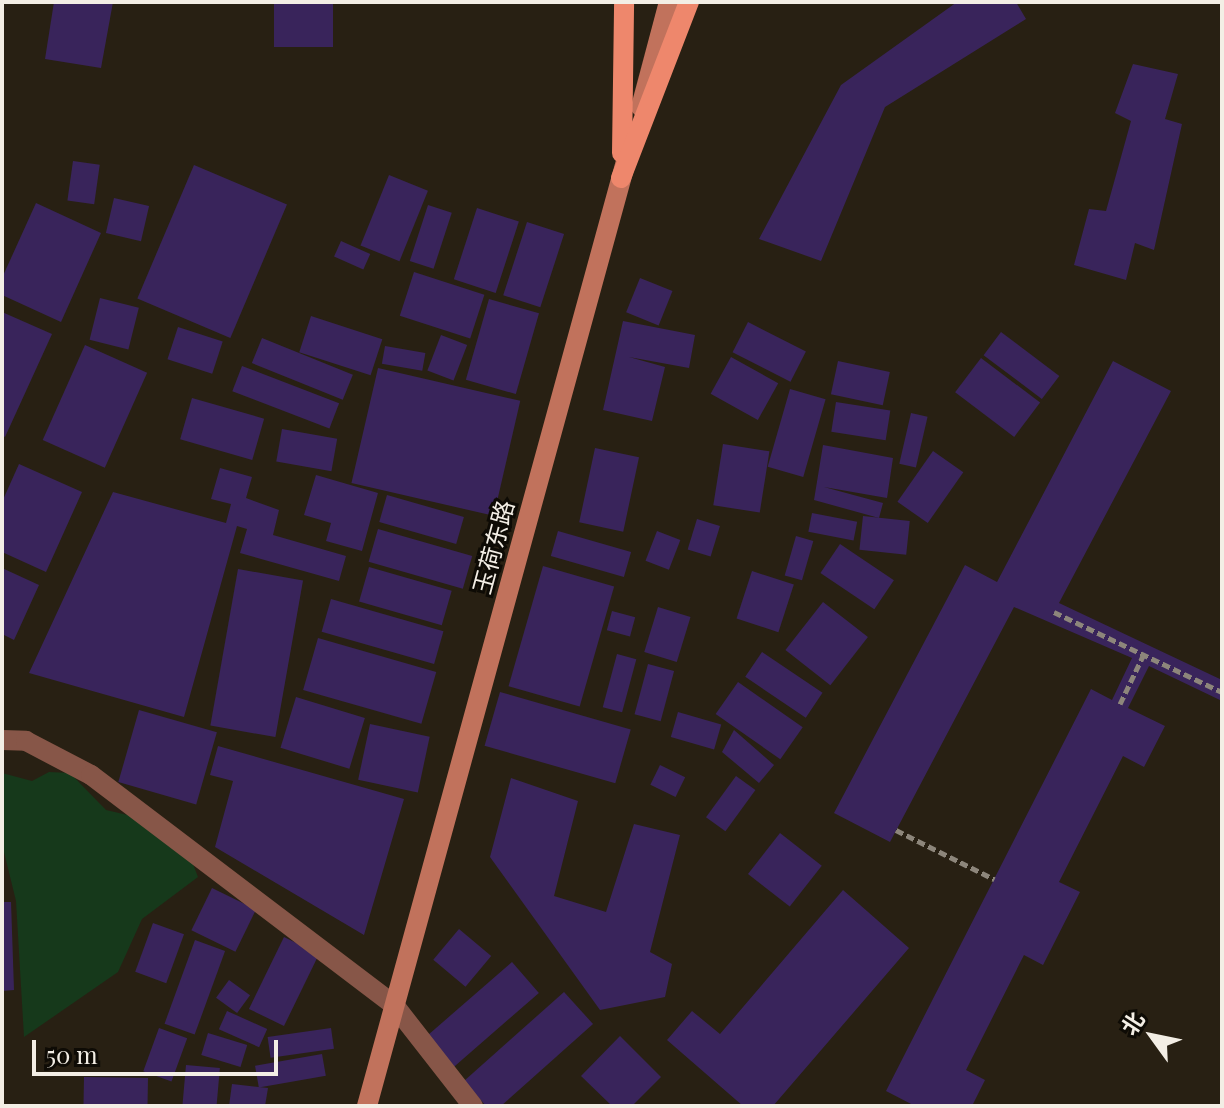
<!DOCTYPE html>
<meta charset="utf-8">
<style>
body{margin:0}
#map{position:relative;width:1224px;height:1108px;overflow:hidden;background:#282013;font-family:"Playfair Display","Noto Sans SC",serif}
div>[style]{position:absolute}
.green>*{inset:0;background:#16391b}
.building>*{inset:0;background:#39245b;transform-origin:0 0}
.path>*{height:5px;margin-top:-2.5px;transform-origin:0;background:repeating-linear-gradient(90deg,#8d867b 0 8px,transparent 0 12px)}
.minor>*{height:20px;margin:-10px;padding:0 10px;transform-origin:10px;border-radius:10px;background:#875648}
.tertiary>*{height:20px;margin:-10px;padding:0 10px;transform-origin:10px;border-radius:10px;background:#875648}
.secondary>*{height:20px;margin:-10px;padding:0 10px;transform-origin:10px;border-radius:10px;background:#c1725c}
.primary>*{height:20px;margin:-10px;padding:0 10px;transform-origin:10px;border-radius:10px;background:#ee876c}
span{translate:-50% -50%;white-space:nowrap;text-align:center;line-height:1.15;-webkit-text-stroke:6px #0e0b05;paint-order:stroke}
.street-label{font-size:24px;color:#f3eee5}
.frame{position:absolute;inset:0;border:4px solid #f3eee5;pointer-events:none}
.north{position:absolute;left:1112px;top:996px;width:80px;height:80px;-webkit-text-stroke:6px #0e0b05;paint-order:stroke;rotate:303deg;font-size:22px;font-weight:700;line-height:32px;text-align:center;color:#f3eee5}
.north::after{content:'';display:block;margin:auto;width:28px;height:36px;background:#f3eee5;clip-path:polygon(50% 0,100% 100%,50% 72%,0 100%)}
.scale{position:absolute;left:32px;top:1040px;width:246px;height:36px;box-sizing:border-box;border:4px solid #f3eee5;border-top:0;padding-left:10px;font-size:24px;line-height:28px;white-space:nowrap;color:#f3eee5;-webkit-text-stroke:6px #0e0b05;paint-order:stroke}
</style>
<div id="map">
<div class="green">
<div style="clip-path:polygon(49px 772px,70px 773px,106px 810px,132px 816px,191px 859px,198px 877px,142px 919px,118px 972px,24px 1037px,16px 901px,2px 844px,2px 773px,32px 781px)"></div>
</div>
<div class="building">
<div style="clip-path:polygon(54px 2px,113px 2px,101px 68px,45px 59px)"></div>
<div style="left:274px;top:2px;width:59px;height:45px"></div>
<div style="clip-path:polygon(957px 2px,1016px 2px,1026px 19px,885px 107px,821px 261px,759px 239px,841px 85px)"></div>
<div style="clip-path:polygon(1133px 64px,1178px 74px,1165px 119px,1182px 124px,1154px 250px,1135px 243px,1126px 280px,1074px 265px,1089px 209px,1106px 211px,1131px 121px,1115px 113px)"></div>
<div style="left:73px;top:161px;width:27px;height:40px;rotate:8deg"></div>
<div style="left:194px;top:165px;width:101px;height:145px;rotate:23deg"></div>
<div style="left:389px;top:175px;width:42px;height:76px;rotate:22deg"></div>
<div style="left:114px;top:198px;width:36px;height:36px;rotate:13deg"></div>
<div style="clip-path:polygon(36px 203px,101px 233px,61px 322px,2px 295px,2px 278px)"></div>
<div style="left:428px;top:205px;width:25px;height:59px;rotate:18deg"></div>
<div style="left:477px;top:208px;width:44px;height:75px;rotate:18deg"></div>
<div style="left:527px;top:222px;width:39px;height:77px;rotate:18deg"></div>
<div style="left:341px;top:241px;width:32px;height:17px;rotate:24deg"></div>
<div style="left:414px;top:272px;width:74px;height:46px;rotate:18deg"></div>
<div style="left:640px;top:278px;width:35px;height:37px;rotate:22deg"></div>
<div style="left:100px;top:298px;width:40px;height:43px;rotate:14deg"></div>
<div style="left:489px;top:299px;width:52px;height:84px;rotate:16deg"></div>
<div style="clip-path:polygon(2px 312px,52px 334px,5px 437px,2px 435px)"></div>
<div style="left:311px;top:316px;width:75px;height:38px;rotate:18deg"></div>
<div style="clip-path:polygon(623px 321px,695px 335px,689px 368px,629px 357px,665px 367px,652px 421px,603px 410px)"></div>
<div style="left:748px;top:322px;width:65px;height:34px;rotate:27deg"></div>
<div style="left:178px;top:327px;width:47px;height:34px;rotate:18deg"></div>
<div style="left:1001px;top:332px;width:73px;height:29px;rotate:37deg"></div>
<div style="left:441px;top:335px;width:28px;height:38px;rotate:21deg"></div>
<div style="left:262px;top:338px;width:98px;height:27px;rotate:22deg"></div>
<div style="left:85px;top:345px;width:68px;height:104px;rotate:24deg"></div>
<div style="left:385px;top:346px;width:41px;height:18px;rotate:10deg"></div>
<div style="left:731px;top:357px;width:54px;height:42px;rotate:29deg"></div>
<div style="left:981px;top:358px;width:74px;height:43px;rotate:37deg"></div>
<div style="left:838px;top:361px;width:53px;height:34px;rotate:12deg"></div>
<div style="clip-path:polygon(1113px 361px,1171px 391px,1059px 603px,1222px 680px,1222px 701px,1149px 666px,1128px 708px,1165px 726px,1144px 767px,1123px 756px,1059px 882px,1080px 892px,1043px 965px,1024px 955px,966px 1070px,985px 1080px,972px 1106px,915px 1106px,886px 1091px,1091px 689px,1112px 700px,1132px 658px,1014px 607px,890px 842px,834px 813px,965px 565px,997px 582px)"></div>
<div style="left:242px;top:366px;width:104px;height:27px;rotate:21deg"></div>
<div style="left:378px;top:368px;width:146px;height:118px;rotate:13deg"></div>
<div style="left:790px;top:389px;width:37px;height:81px;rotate:16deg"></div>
<div style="left:192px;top:398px;width:75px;height:43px;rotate:16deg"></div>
<div style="left:836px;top:402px;width:55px;height:30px;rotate:9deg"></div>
<div style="left:911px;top:413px;width:17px;height:52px;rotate:13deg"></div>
<div style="left:282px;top:429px;width:56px;height:33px;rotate:10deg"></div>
<div style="left:723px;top:444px;width:47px;height:62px;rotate:9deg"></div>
<div style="clip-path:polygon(823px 445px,893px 458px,887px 498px,824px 487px,883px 503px,879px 518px,814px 500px)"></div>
<div style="left:595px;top:448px;width:45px;height:76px;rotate:12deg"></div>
<div style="left:933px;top:451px;width:37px;height:62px;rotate:35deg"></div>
<div style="clip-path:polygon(19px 464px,82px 492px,46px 572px,2px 552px,2px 502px)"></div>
<div style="clip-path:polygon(220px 468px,252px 477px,246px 498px,279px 510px,273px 535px,346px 556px,339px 581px,240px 553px,247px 529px,237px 526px,184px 717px,29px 673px,113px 492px,226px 523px,231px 504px,211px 499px)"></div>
<div style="clip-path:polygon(316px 475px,378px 493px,362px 551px,326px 541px,331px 523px,304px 515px)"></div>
<div style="left:387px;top:495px;width:80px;height:28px;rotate:16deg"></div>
<div style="left:812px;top:513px;width:46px;height:19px;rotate:11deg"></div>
<div style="left:863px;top:516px;width:47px;height:34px;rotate:6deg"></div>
<div style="left:697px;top:519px;width:24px;height:32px;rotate:17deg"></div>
<div style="left:378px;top:529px;width:98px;height:34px;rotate:16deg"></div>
<div style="left:558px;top:531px;width:76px;height:26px;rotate:16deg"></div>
<div style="left:657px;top:531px;width:25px;height:32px;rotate:21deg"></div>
<div style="left:796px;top:536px;width:18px;height:41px;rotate:16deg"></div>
<div style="left:840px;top:544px;width:65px;height:35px;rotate:34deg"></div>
<div style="left:543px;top:566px;width:74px;height:125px;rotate:16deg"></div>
<div style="left:369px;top:567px;width:86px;height:36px;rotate:16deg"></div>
<div style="clip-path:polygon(2px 568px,39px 585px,14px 640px,2px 634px)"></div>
<div style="left:238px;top:569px;width:66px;height:159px;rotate:10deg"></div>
<div style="left:752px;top:571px;width:44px;height:50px;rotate:18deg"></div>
<div style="left:331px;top:599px;width:117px;height:34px;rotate:16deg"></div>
<div style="left:823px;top:602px;width:57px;height:61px;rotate:38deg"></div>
<div style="left:658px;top:607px;width:34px;height:47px;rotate:17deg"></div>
<div style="left:612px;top:611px;width:24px;height:20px;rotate:15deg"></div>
<div style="left:318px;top:638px;width:123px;height:54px;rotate:16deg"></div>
<div style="left:762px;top:652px;width:73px;height:30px;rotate:34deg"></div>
<div style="left:617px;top:654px;width:20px;height:55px;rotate:15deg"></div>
<div style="left:648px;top:664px;width:27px;height:52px;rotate:15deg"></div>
<div style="left:738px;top:682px;width:79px;height:39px;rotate:35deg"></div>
<div style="left:500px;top:692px;width:136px;height:56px;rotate:16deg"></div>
<div style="left:296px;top:697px;width:72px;height:53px;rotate:17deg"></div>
<div style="left:139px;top:710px;width:81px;height:75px;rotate:16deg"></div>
<div style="left:678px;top:712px;width:45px;height:26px;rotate:16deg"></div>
<div style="left:370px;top:724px;width:61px;height:57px;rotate:12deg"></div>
<div style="clip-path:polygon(734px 730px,774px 765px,759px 783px,722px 752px)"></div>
<div style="clip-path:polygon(218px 746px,404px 799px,364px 935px,215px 847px,233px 781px,210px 775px)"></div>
<div style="left:660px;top:765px;width:28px;height:22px;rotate:26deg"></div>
<div style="left:736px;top:776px;width:24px;height:51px;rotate:36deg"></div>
<div style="clip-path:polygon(511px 778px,578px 801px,554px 896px,606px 912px,634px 824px,680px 835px,650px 952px,672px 964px,665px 997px,600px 1010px,490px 857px)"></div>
<div style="left:780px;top:833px;width:53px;height:52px;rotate:38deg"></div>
<div style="left:212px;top:888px;width:49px;height:47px;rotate:26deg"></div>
<div style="clip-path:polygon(843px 890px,909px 948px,773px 1106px,743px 1106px,667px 1040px,692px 1011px,720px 1034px)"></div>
<div style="clip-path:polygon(2px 902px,11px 902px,14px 990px,2px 991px)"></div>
<div style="left:153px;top:923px;width:33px;height:52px;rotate:20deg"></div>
<div style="left:459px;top:929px;width:42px;height:40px;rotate:40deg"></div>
<div style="left:284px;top:937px;width:39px;height:80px;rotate:26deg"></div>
<div style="left:195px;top:940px;width:32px;height:89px;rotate:20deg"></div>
<div style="left:512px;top:962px;width:41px;height:112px;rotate:49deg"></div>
<div style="left:229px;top:980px;width:26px;height:22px;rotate:36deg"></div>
<div style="clip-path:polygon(564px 992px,593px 1024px,501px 1106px,486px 1106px,464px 1081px)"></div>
<div style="left:227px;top:1011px;width:44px;height:20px;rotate:24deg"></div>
<div style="left:159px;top:1028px;width:30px;height:46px;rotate:20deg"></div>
<div style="left:331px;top:1028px;width:21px;height:64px;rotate:82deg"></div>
<div style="left:208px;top:1033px;width:41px;height:23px;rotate:17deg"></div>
<div style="clip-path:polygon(620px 1036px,661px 1077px,632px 1106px,612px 1106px,581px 1076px)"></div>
<div style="left:322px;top:1054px;width:22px;height:68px;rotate:80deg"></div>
<div style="left:186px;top:1065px;width:34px;height:41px;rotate:5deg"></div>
<div style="left:84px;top:1077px;width:64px;height:29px;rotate:1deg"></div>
<div style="clip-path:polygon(232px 1084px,268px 1088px,265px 1106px,229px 1106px)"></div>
</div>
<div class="path">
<div style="left:1054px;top:612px;width:186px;rotate:25.5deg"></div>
<div style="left:1120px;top:704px;width:53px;rotate:-64.4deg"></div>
<div style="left:896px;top:830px;width:110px;rotate:26.6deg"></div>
</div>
<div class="minor">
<div style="left:2px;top:740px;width:24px;rotate:2deg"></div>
<div style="left:26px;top:741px;width:73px;rotate:27.6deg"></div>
<div style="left:91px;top:775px;width:380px;rotate:37.2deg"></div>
</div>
<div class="tertiary">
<div style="left:394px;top:1005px;width:128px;rotate:52deg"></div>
</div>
<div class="secondary">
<div style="left:641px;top:107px;width:109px;rotate:-75.1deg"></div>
<div style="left:367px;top:1106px;width:980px;rotate:-74.67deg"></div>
</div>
<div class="primary">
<div style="left:622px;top:153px;width:151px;rotate:-89.2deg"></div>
<div style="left:621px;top:178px;width:189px;rotate:-68.9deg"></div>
</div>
<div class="street-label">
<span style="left:493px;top:547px;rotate:-75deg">玉荷东路</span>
</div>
<div class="frame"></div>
<div class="north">北</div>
<div class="scale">50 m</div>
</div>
